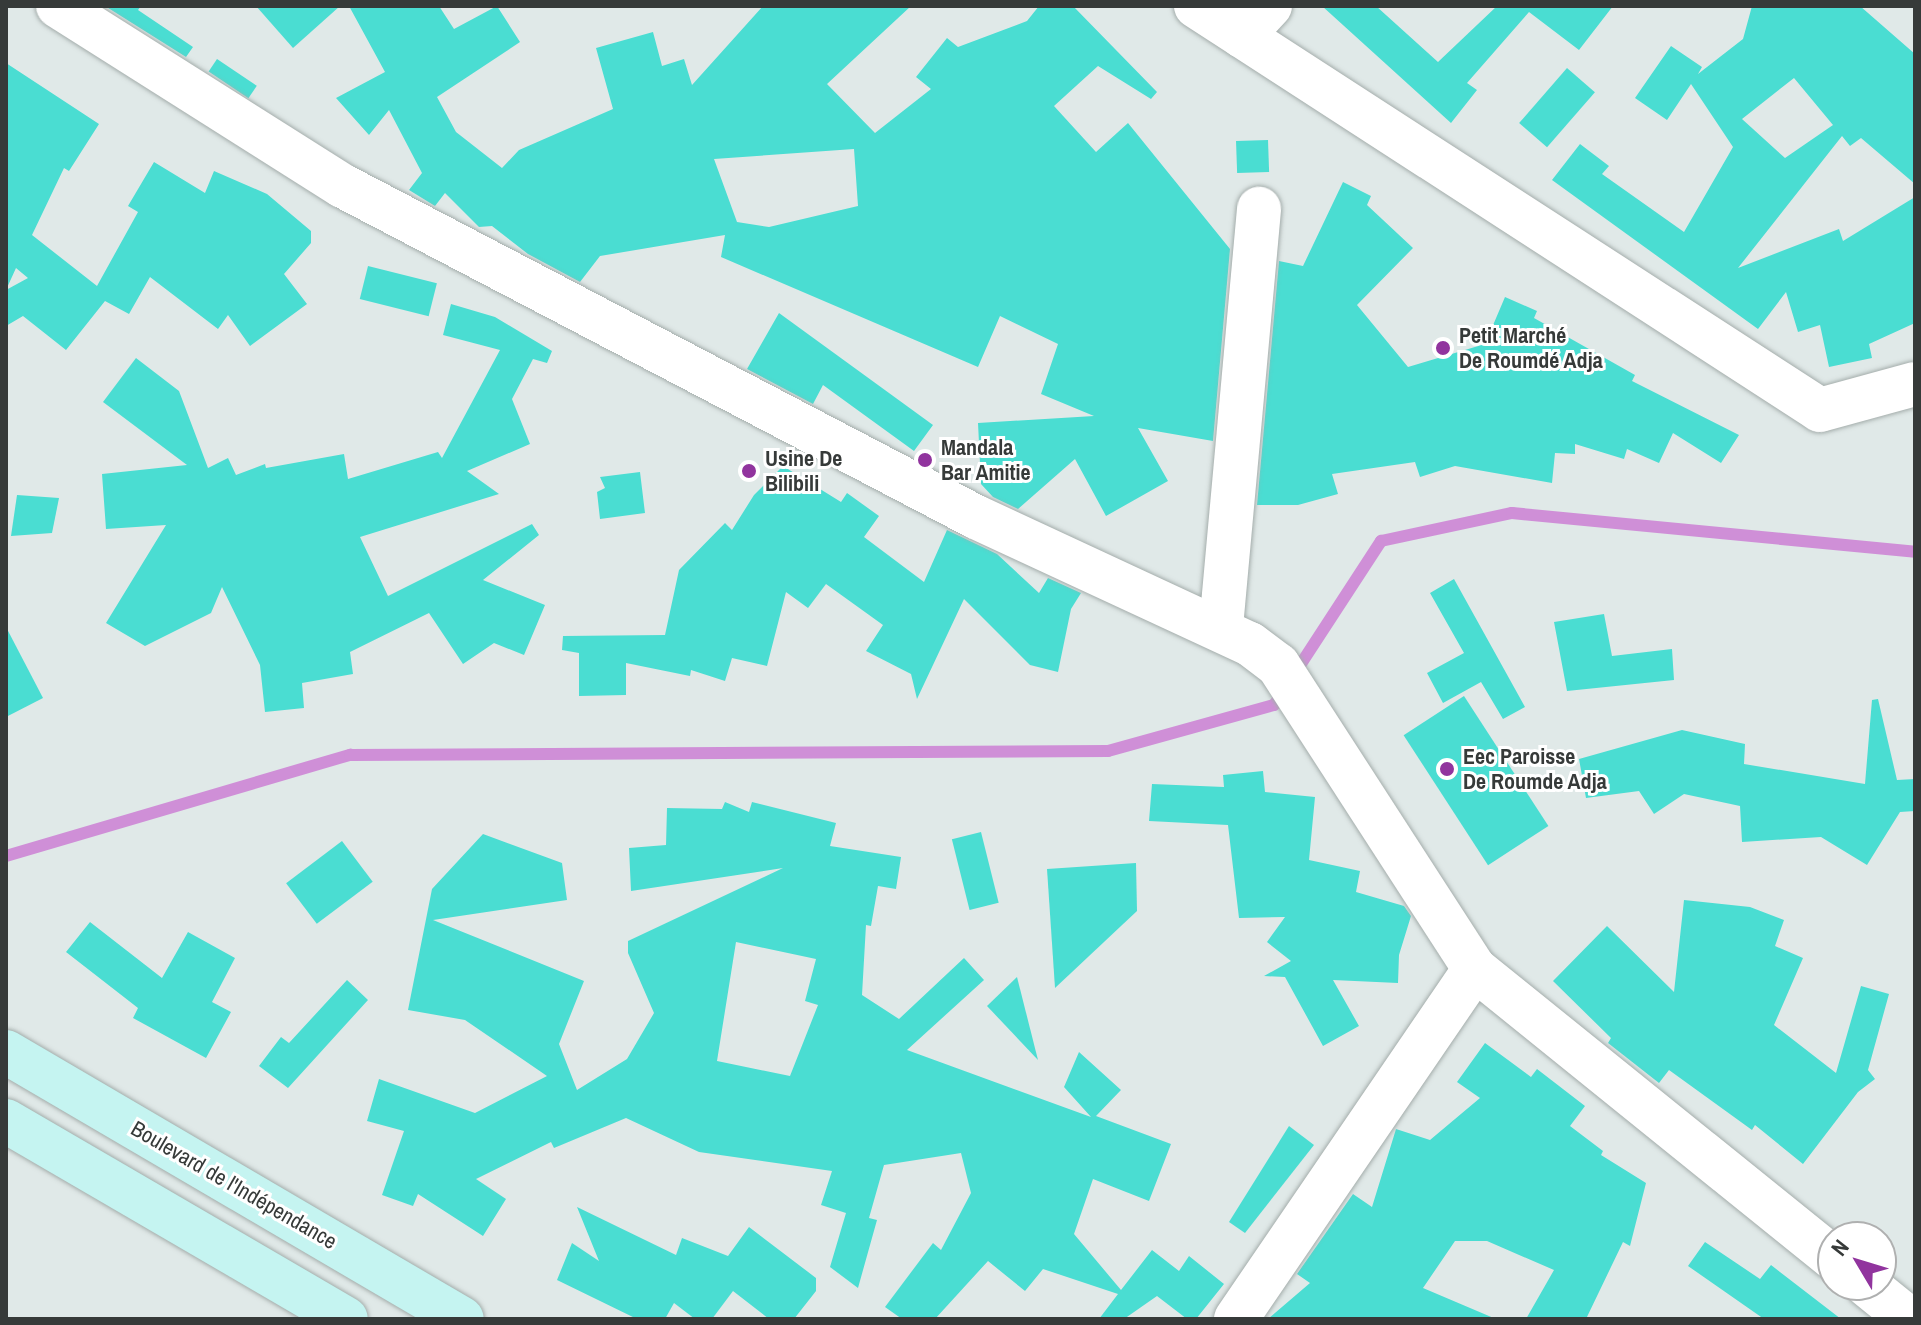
<!DOCTYPE html>
<meta charset="utf-8">
<style>
body{margin:0}
#map{position:relative;width:1921px;height:1325px;overflow:hidden;background:#e0e9e8;font-family:"Archivo Narrow",sans-serif}
div>[style]{position:absolute}
.stream>*{height:12px;margin:-6px;padding:0 6px;transform-origin:6px;border-radius:6px;background:#cf8fd7}
.building>*{inset:0;background:#4addd2;transform-origin:0 0}
.roads{filter:drop-shadow(0 0 2px #a4adab) drop-shadow(0 0 2px #a4adab)}
.minor>*{height:44px;margin:-22px;padding:0 22px;transform-origin:22px;border-radius:22px;background:#fff}
.secondary>*{height:44px;margin:-22px;padding:0 22px;transform-origin:22px;border-radius:22px;background:#c5f4f1}
.dots>*{width:22px;height:22px;translate:-50% -50%;box-sizing:border-box;border:4px solid #fff;border-radius:50%}
span{translate:-50% -50%;white-space:nowrap;text-align:center;line-height:1.15;-webkit-text-stroke:6px #fff;paint-order:stroke}
.poi-label{font-size:22px;color:#363a39;font-weight:700}
.left{translate:0 -50%;text-align:left}
.street-label{font-size:22px;color:#363a39}
.frame{position:absolute;inset:0;border:8px solid #363a39;pointer-events:none}
.north{position:absolute;left:1817px;top:1221px;width:80px;height:80px;box-sizing:border-box;background:#fff;border:2px solid #afb0b0;border-radius:50%;rotate:308deg;font-size:22px;font-weight:700;line-height:32px;text-align:center;color:#363a39}
.north::after{content:'';display:block;margin:auto;width:28px;height:36px;background:#91349e;clip-path:polygon(50% 0,100% 100%,50% 72%,0 100%)}
</style>
<div id="map">
<div class="stream">
<div style="left:1295px;top:673px;width:158px;rotate:-56.9deg"></div>
<div style="left:1381px;top:541px;width:134px;rotate:-12.1deg"></div>
<div style="left:1512px;top:513px;width:405px;rotate:5.5deg"></div>
<div style="left:6px;top:856px;width:359px;rotate:-16.4deg"></div>
<div style="left:350px;top:755px;width:758px;rotate:-0.3deg"></div>
<div style="left:1108px;top:751px;width:172px;rotate:-15.5deg"></div>
<div style="left:1274px;top:705px;width:19px;rotate:-55deg"></div>
</div>
<div class="building">
<div style="clip-path:polygon(105px 6px,141px 6px,138px 10px,193px 47px,186px 57px)"></div>
<div style="clip-path:polygon(256px 6px,340px 6px,293px 48px)"></div>
<div style="clip-path:polygon(evenodd,349px 6px,439px 6px,454px 29px,497px 6px,520px 42px,437px 97px,456px 132px,502px 168px,519px 150px,613px 109px,596px 48px,653px 32px,662px 66px,684px 59px,692px 85px,763px 6px,911px 6px,827px 84px,875px 133px,931px 89px,916px 77px,947px 38px,958px 47px,1027px 21px,1039px 6px,1073px 6px,1157px 92px,1151px 99px,1098px 66px,1054px 106px,1096px 152px,1128px 123px,1230px 249px,1213px 441px,1138px 428px,1168px 481px,1106px 516px,1075px 459px,1018px 509px,993px 497px,981px 484px,978px 423px,1094px 416px,1041px 394px,1058px 344px,1000px 316px,978px 367px,721px 257px,725px 235px,600px 256px,580px 282px,528px 254px,492px 226px,479px 227px,445px 193px,435px 206px,409px 190px,422px 173px,389px 110px,369px 135px,336px 98px,385px 72px,349px 6px,854px 149px,858px 206px,769px 227px,737px 222px,714px 159px,854px 149px)"></div>
<div style="clip-path:polygon(1322px 6px,1376px 6px,1438px 62px,1497px 6px,1613px 6px,1579px 50px,1529px 12px,1467px 83px,1477px 90px,1451px 123px)"></div>
<div style="clip-path:polygon(evenodd,1752px 6px,1860px 6px,1915px 54px,1915px 184px,1861px 138px,1850px 146px,1842px 136px,1738px 268px,1839px 229px,1843px 241px,1915px 197px,1915px 323px,1869px 344px,1872px 358px,1829px 367px,1820px 325px,1798px 332px,1786px 292px,1758px 329px,1552px 180px,1580px 144px,1609px 166px,1602px 174px,1684px 232px,1733px 147px,1691px 84px,1667px 120px,1635px 98px,1671px 46px,1702px 67px,1698px 74px,1743px 39px,1752px 6px,1794px 78px,1833px 125px,1785px 158px,1742px 119px,1794px 78px)"></div>
<div style="left:217px;top:59px;width:48px;height:15px;rotate:34deg"></div>
<div style="clip-path:polygon(6px 63px,99px 124px,69px 171px,64px 168px,32px 235px,97px 286px,138px 212px,128px 206px,154px 162px,205px 193px,214px 171px,267px 194px,311px 231px,311px 243px,284px 274px,307px 304px,250px 346px,228px 315px,218px 329px,150px 277px,129px 314px,105px 301px,66px 350px,23px 316px,6px 326px,6px 290px,28px 278px,16px 268px,6px 290px)"></div>
<div style="left:1567px;top:68px;width:37px;height:73px;rotate:41deg"></div>
<div style="left:1268px;top:140px;width:32px;height:32px;rotate:88deg"></div>
<div style="clip-path:polygon(1343px 182px,1371px 196px,1367px 205px,1413px 248px,1357px 305px,1408px 367px,1485px 344px,1505px 297px,1537px 311px,1534px 318px,1635px 375px,1632px 381px,1739px 435px,1721px 463px,1673px 433px,1659px 463px,1627px 449px,1624px 459px,1575px 444px,1575px 454px,1555px 453px,1552px 483px,1455px 466px,1420px 477px,1415px 462px,1332px 474px,1338px 494px,1298px 505px,1257px 505px,1279px 261px,1303px 266px)"></div>
<div style="left:368px;top:266px;width:71px;height:34px;rotate:14deg"></div>
<div style="clip-path:polygon(451px 304px,495px 317px,552px 351px,547px 363px,533px 359px,512px 399px,530px 444px,467px 471px,499px 494px,360px 537px,388px 596px,532px 524px,539px 535px,483px 580px,545px 605px,524px 655px,494px 643px,463px 664px,429px 613px,350px 652px,353px 674px,302px 683px,304px 708px,265px 712px,260px 665px,222px 587px,211px 613px,145px 646px,106px 623px,166px 525px,106px 529px,102px 474px,187px 465px,103px 402px,136px 358px,179px 391px,208px 468px,228px 458px,236px 475px,265px 464px,266px 468px,344px 454px,348px 479px,438px 452px,442px 458px,500px 350px,443px 335px)"></div>
<div style="clip-path:polygon(779px 313px,933px 425px,914px 451px,823px 385px,813px 404px,747px 369px)"></div>
<div style="clip-path:polygon(783px 466px,841px 502px,847px 493px,879px 516px,864px 537px,924px 582px,947px 530px,997px 554px,1039px 593px,1048px 578px,1081px 593px,1071px 609px,1058px 672px,1030px 665px,964px 599px,917px 699px,911px 674px,866px 651px,883px 625px,826px 584px,808px 608px,786px 592px,767px 666px,732px 658px,725px 681px,691px 670px,690px 676px,626px 663px,626px 695px,579px 696px,579px 653px,562px 650px,563px 636px,665px 635px,679px 570px,725px 523px,732px 530px,754px 495px)"></div>
<div style="clip-path:polygon(640px 472px,645px 513px,600px 519px,597px 492px,605px 488px,600px 477px)"></div>
<div style="clip-path:polygon(17px 495px,59px 498px,52px 533px,11px 536px)"></div>
<div style="clip-path:polygon(1454px 579px,1525px 707px,1503px 719px,1481px 682px,1443px 703px,1427px 673px,1464px 653px,1430px 593px)"></div>
<div style="clip-path:polygon(1604px 614px,1612px 656px,1672px 649px,1674px 680px,1567px 691px,1554px 622px)"></div>
<div style="clip-path:polygon(6px 627px,43px 698px,6px 717px)"></div>
<div style="left:1464px;top:696px;width:155px;height:72px;rotate:57deg"></div>
<div style="clip-path:polygon(1878px 699px,1897px 780px,1915px 779px,1915px 811px,1900px 812px,1867px 865px,1821px 837px,1742px 842px,1740px 806px,1684px 794px,1654px 814px,1639px 791px,1586px 798px,1579px 759px,1682px 730px,1745px 744px,1744px 764px,1865px 784px,1872px 700px)"></div>
<div style="clip-path:polygon(1263px 771px,1265px 792px,1315px 797px,1309px 860px,1360px 871px,1356px 892px,1404px 906px,1411px 916px,1399px 955px,1398px 983px,1333px 980px,1359px 1026px,1323px 1046px,1285px 977px,1264px 976px,1291px 961px,1267px 942px,1285px 917px,1239px 918px,1228px 825px,1149px 821px,1152px 784px,1224px 787px,1223px 775px)"></div>
<div style="clip-path:polygon(evenodd,725px 802px,749px 812px,752px 802px,836px 823px,830px 846px,901px 857px,896px 889px,878px 886px,871px 926px,866px 925px,862px 995px,899px 1019px,964px 958px,984px 980px,907px 1050px,1091px 1117px,1064px 1087px,1079px 1052px,1121px 1090px,1096px 1116px,1171px 1144px,1149px 1201px,1093px 1179px,1074px 1234px,1121px 1290px,1152px 1250px,1179px 1271px,1189px 1256px,1224px 1284px,1196px 1319px,1187px 1319px,1157px 1296px,1124px 1319px,1099px 1319px,1118px 1294px,1043px 1269px,1025px 1291px,988px 1261px,935px 1319px,902px 1319px,885px 1307px,933px 1243px,941px 1250px,971px 1193px,961px 1153px,884px 1165px,869px 1218px,877px 1220px,858px 1288px,830px 1267px,846px 1213px,821px 1205px,832px 1171px,699px 1152px,626px 1118px,554px 1148px,551px 1142px,476px 1179px,506px 1199px,483px 1236px,418px 1194px,413px 1206px,382px 1195px,404px 1131px,367px 1121px,379px 1079px,475px 1113px,547px 1076px,465px 1020px,408px 1010px,432px 889px,483px 834px,562px 863px,567px 900px,433px 920px,584px 981px,559px 1044px,577px 1090px,627px 1059px,654px 1013px,628px 953px,628px 941px,783px 868px,631px 891px,629px 848px,666px 845px,667px 808px,722px 809px,725px 802px,736px 942px,816px 959px,805px 1001px,818px 1005px,790px 1076px,717px 1061px,736px 942px)"></div>
<div style="left:981px;top:832px;width:73px;height:30px;rotate:76deg"></div>
<div style="left:342px;top:841px;width:51px;height:70px;rotate:53deg"></div>
<div style="clip-path:polygon(1136px 863px,1137px 911px,1055px 988px,1047px 869px)"></div>
<div style="clip-path:polygon(1684px 900px,1750px 907px,1784px 920px,1775px 946px,1803px 958px,1774px 1025px,1836px 1073px,1861px 986px,1889px 994px,1868px 1070px,1875px 1079px,1858px 1092px,1803px 1164px,1755px 1125px,1752px 1130px,1669px 1070px,1659px 1083px,1608px 1043px,1611px 1038px,1553px 981px,1607px 926px,1674px 992px)"></div>
<div style="clip-path:polygon(90px 922px,162px 978px,188px 932px,235px 958px,212px 1002px,231px 1012px,206px 1058px,133px 1018px,138px 1008px,66px 952px)"></div>
<div style="clip-path:polygon(1017px 977px,1038px 1060px,987px 1006px)"></div>
<div style="clip-path:polygon(347px 980px,368px 1000px,288px 1088px,259px 1066px,281px 1037px,289px 1043px)"></div>
<div style="clip-path:polygon(1485px 1043px,1531px 1077px,1537px 1069px,1585px 1106px,1570px 1126px,1603px 1151px,1601px 1155px,1646px 1183px,1630px 1246px,1623px 1242px,1586px 1319px,1526px 1319px,1554px 1270px,1487px 1241px,1455px 1241px,1423px 1288px,1496px 1319px,1268px 1319px,1310px 1283px,1297px 1274px,1353px 1194px,1372px 1207px,1396px 1129px,1430px 1140px,1480px 1098px,1457px 1082px)"></div>
<div style="clip-path:polygon(1289px 1126px,1314px 1145px,1245px 1233px,1229px 1222px)"></div>
<div style="clip-path:polygon(577px 1207px,676px 1255px,682px 1238px,728px 1256px,749px 1227px,816px 1278px,816px 1291px,794px 1319px,769px 1319px,733px 1291px,712px 1319px,695px 1319px,674px 1303px,665px 1319px,637px 1319px,557px 1280px,572px 1243px,599px 1261px)"></div>
<div style="clip-path:polygon(1705px 1242px,1760px 1279px,1771px 1265px,1841px 1319px,1764px 1319px,1688px 1266px)"></div>
</div>
<div class="roads">
<div class="minor">
<div style="left:58px;top:6px;width:337px;rotate:32.3deg"></div>
<div style="left:343px;top:186px;width:714px;rotate:27.61deg"></div>
<div style="left:976px;top:517px;width:302px;rotate:24.9deg"></div>
<div style="left:1250px;top:644px;width:35px;rotate:37deg"></div>
<div style="left:1278px;top:665px;width:362px;rotate:57.1deg"></div>
<div style="left:1475px;top:969px;width:460px;rotate:38.9deg"></div>
<div style="left:1196px;top:6px;width:743px;rotate:32.92deg"></div>
<div style="left:1820px;top:410px;width:98px;rotate:-15.3deg"></div>
<div style="left:1242px;top:36px;width:41px;rotate:-47deg"></div>
<div style="left:1221px;top:627px;width:420px;rotate:-84.8deg"></div>
<div style="left:1867px;top:1285px;width:54px;rotate:39deg"></div>
<div style="left:1236px;top:1319px;width:424px;rotate:-55.7deg"></div>
</div>
<div class="secondary">
<div style="left:6px;top:1052px;width:528px;rotate:30.35deg"></div>
<div style="left:6px;top:1121px;width:393px;rotate:30.2deg"></div>
</div>
</div>
<div class="dots">
<div style="left:1443px;top:348px;background:#91349e"></div>
<div style="left:925px;top:460px;background:#91349e"></div>
<div style="left:749px;top:471px;background:#91349e"></div>
<div style="left:1447px;top:769px;background:#91349e"></div>
</div>
<div class="poi-label">
<span class="left" style="left:1459px;top:348px">Petit Marché<br>De Roumdé Adja</span>
<span class="left" style="left:941px;top:460px">Mandala<br>Bar Amitie</span>
<span class="left" style="left:765px;top:471px">Usine De<br>Bilibili</span>
<span class="left" style="left:1463px;top:769px">Eec Paroisse<br>De Roumde Adja</span>
</div>
<div class="street-label">
<span style="left:234px;top:1185px;rotate:30deg">Boulevard de l'Indépendance</span>
</div>
<div class="frame"></div>
<div class="north">N</div>
</div>
